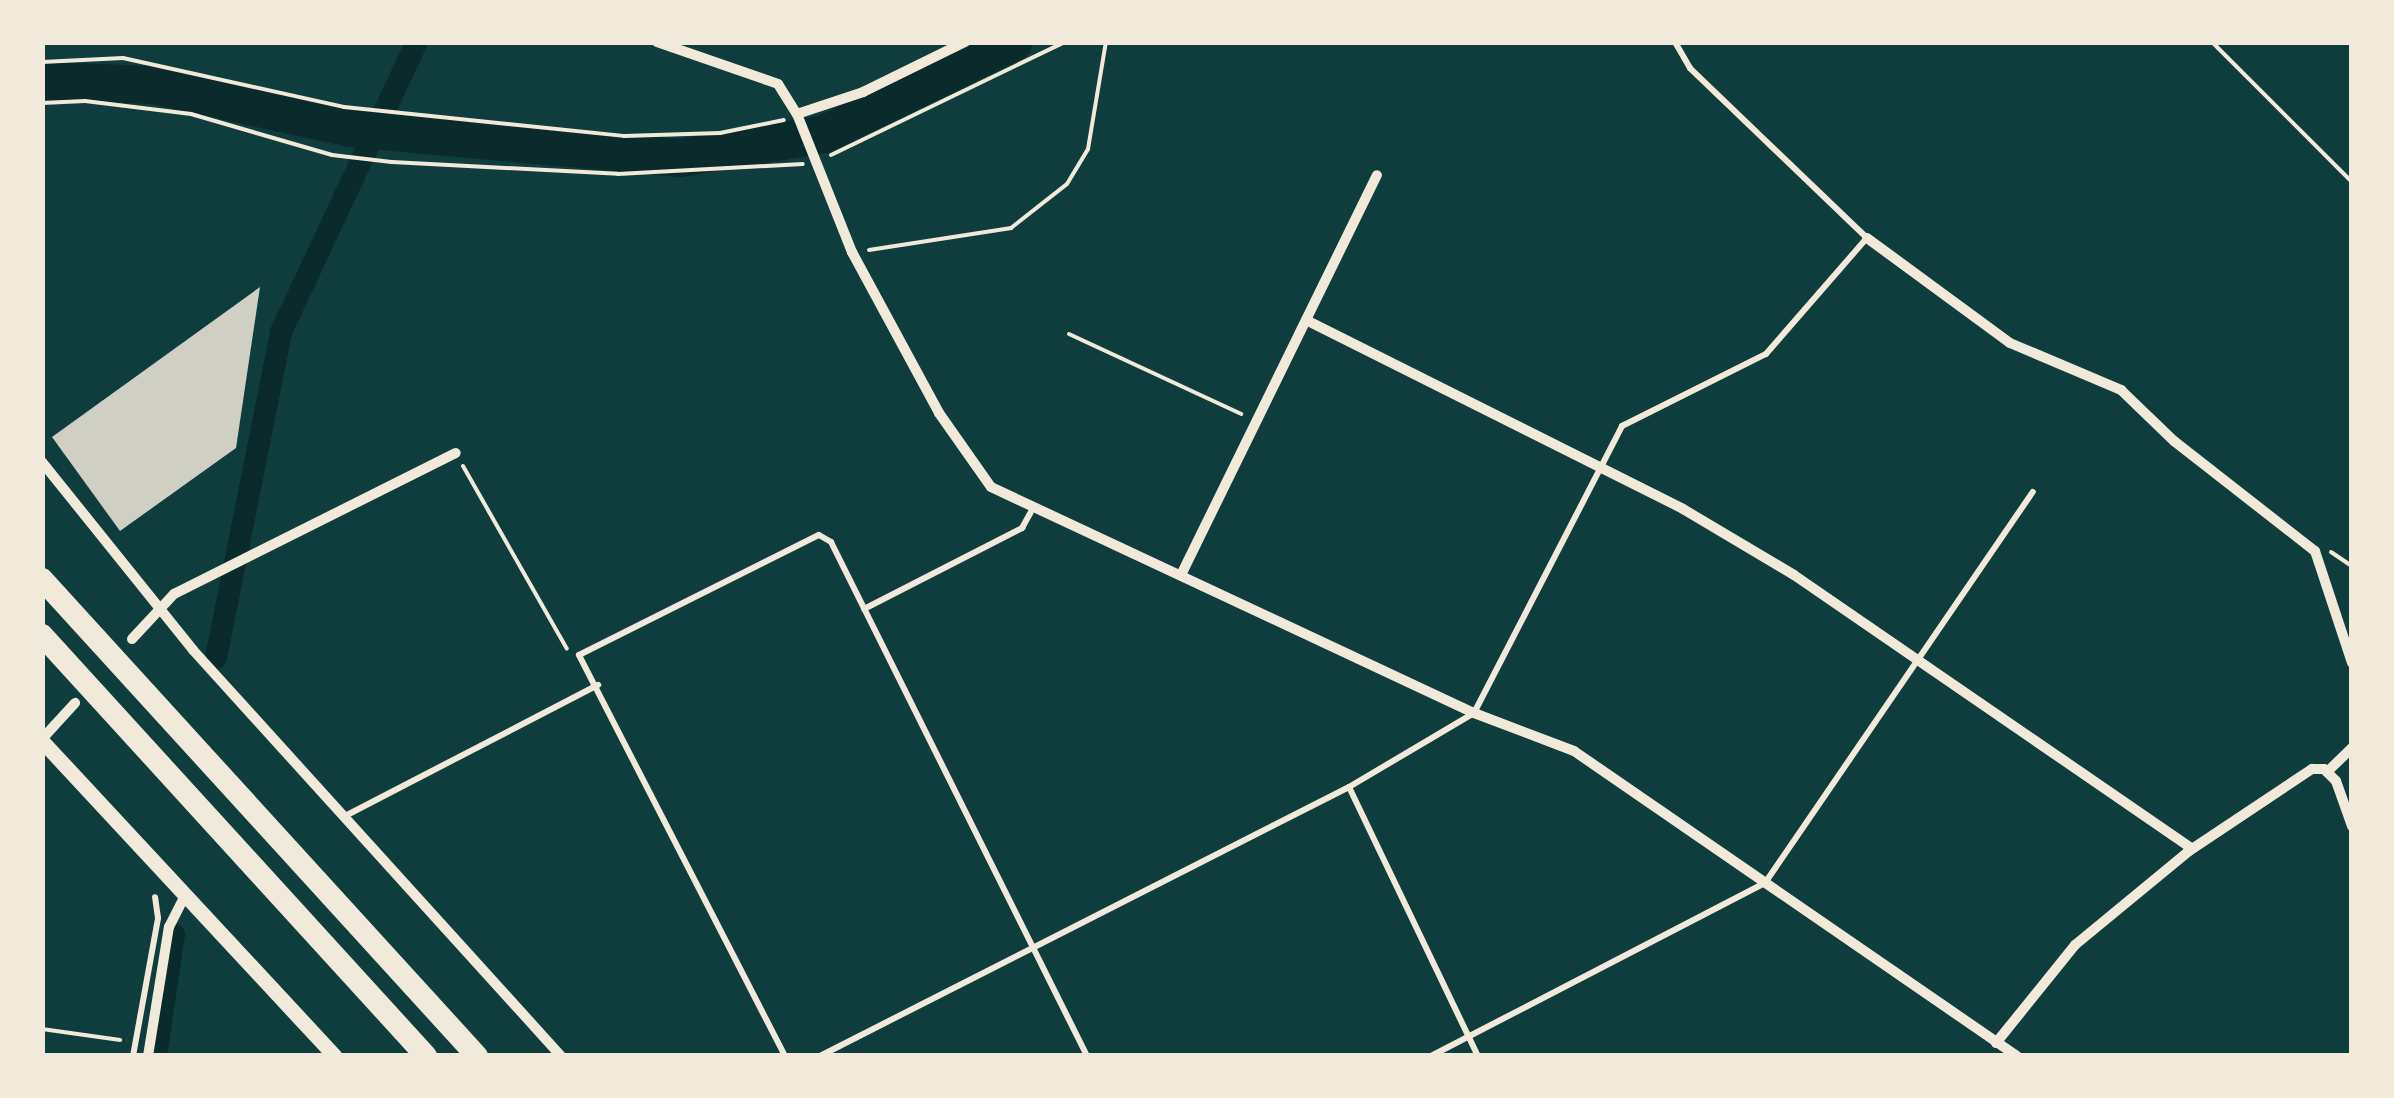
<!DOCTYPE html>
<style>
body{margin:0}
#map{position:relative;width:2394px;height:1098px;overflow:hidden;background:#0f3d3e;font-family:Georgia,serif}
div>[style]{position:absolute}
.canal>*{height:22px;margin:-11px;padding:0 11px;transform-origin:11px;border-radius:11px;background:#0a2a2b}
.river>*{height:38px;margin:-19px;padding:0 19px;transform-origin:19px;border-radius:19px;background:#0a2a2b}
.building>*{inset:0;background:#cfcfc3}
.path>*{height:4px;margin:-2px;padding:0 2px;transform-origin:2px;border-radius:2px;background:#f1e9da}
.service>*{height:6px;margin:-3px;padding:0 3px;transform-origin:3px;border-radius:3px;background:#f1e9da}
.minor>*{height:10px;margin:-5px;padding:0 5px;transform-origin:5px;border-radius:5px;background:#f1e9da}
.tertiary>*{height:15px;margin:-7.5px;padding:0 7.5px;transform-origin:7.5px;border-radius:7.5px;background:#f1e9da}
.motorway>*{height:22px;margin:-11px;padding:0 11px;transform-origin:11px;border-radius:11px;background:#f1e9da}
span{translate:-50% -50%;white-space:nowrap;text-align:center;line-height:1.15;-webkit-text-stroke:9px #f1e9da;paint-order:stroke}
.frame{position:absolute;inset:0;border:45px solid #f1e9da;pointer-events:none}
</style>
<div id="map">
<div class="canal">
<div style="left:216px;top:658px;width:332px;rotate:-78.7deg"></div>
<div style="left:281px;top:332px;width:320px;rotate:-64.9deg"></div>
<div style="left:156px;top:1056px;width:123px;rotate:-81.6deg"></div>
</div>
<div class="river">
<div style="left:42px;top:81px;width:111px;rotate:2.1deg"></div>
<div style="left:153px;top:85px;width:202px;rotate:12.3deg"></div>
<div style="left:350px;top:128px;width:331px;rotate:5.2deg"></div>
<div style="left:680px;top:158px;width:147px;rotate:-9.4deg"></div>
<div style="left:825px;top:134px;width:210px;rotate:-26deg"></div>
</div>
<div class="building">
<div style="clip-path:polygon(260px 287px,236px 448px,120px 531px,52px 437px)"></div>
</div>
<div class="path">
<div style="left:2212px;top:42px;width:198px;rotate:45deg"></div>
<div style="left:42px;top:62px;width:81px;rotate:-2.8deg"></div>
<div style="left:123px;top:58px;width:226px;rotate:12.5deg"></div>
<div style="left:344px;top:107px;width:281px;rotate:5.9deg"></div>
<div style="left:624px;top:136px;width:96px;rotate:-1.8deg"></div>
<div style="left:720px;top:133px;width:65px;rotate:-11.5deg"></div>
<div style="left:42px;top:103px;width:43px;rotate:-2.7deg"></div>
<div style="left:85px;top:101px;width:107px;rotate:7deg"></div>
<div style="left:191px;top:114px;width:147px;rotate:16.2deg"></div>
<div style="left:332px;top:155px;width:60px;rotate:6.7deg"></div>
<div style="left:392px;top:162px;width:226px;rotate:3deg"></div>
<div style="left:618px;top:174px;width:185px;rotate:-3.1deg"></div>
<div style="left:831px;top:155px;width:260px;rotate:-25.8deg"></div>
<div style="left:869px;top:250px;width:144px;rotate:-8.8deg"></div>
<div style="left:1011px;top:228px;width:71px;rotate:-38.2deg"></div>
<div style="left:1067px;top:184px;width:41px;rotate:-59deg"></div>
<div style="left:1088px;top:149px;width:109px;rotate:-80.5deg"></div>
<div style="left:1069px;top:334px;width:190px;rotate:24.9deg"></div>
<div style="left:463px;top:466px;width:210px;rotate:60.4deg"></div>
<div style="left:2331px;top:552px;width:25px;rotate:34deg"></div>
<div style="left:42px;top:1029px;width:79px;rotate:8deg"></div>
</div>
<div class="service">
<div style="left:864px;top:609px;width:178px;rotate:-27.1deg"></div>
<div style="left:1022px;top:528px;width:18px;rotate:-61deg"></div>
<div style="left:1349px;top:787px;width:298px;rotate:64.4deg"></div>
<div style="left:347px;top:815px;width:283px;rotate:-27.4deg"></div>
<div style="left:133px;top:1056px;width:140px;rotate:-79.7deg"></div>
<div style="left:158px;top:918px;width:21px;rotate:-98deg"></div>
<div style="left:785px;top:1056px;width:451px;rotate:-117.2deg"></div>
<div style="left:579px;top:655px;width:268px;rotate:-26.6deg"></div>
<div style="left:819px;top:535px;width:14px;rotate:30deg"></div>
<div style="left:831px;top:542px;width:574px;rotate:63.52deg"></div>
<div style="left:820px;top:1056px;width:593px;rotate:-26.95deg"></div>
<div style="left:1349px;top:787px;width:145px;rotate:-30.6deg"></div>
<div style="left:1474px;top:713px;width:323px;rotate:-62.7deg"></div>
<div style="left:1622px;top:426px;width:161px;rotate:-26.6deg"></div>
<div style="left:1766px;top:354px;width:154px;rotate:-49deg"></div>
<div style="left:1867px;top:238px;width:245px;rotate:-136.2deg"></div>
<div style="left:1690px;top:68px;width:30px;rotate:-120deg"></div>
<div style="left:1431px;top:1056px;width:376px;rotate:-27.4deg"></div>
<div style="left:1765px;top:883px;width:474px;rotate:-55.6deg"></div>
</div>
<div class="minor">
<div style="left:657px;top:42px;width:128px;rotate:19.1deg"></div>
<div style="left:778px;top:84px;width:36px;rotate:58deg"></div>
<div style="left:797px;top:114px;width:149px;rotate:68.3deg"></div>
<div style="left:852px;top:252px;width:183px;rotate:61.6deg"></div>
<div style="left:939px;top:413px;width:90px;rotate:54.9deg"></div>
<div style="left:991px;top:487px;width:533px;rotate:25.08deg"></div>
<div style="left:1474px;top:713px;width:107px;rotate:20.8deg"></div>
<div style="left:1574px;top:751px;width:538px;rotate:34.55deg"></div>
<div style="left:797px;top:114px;width:70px;rotate:-18.4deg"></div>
<div style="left:863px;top:92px;width:114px;rotate:-26.1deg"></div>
<div style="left:1867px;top:238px;width:177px;rotate:36.3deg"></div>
<div style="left:2010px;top:343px;width:121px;rotate:22.9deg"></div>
<div style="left:2121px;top:390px;width:74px;rotate:43.9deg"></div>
<div style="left:2174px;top:441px;width:179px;rotate:38deg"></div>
<div style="left:2315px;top:551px;width:118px;rotate:71.7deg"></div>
<div style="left:1306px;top:320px;width:422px;rotate:26.6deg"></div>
<div style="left:1683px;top:509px;width:129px;rotate:30.7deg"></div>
<div style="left:1794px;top:575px;width:483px;rotate:34.5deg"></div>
<div style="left:42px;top:462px;width:241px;rotate:51.2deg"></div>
<div style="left:193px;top:650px;width:548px;rotate:47.81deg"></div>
<div style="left:1182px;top:573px;width:443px;rotate:-63.9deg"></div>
<div style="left:132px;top:639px;width:62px;rotate:-47deg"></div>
<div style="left:174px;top:594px;width:315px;rotate:-26.6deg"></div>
<div style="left:42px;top:739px;width:49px;rotate:-47.5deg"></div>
<div style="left:2327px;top:772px;width:35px;rotate:-44deg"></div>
<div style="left:1996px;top:1043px;width:126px;rotate:-51.1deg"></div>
<div style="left:2075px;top:945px;width:148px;rotate:-39.5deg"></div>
<div style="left:2189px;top:851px;width:148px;rotate:-33.7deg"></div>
<div style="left:2312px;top:769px;width:12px"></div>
<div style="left:2324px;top:769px;width:17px;rotate:45deg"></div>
<div style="left:2336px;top:781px;width:48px;rotate:70.4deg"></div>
<div style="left:148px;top:1056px;width:131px;rotate:-80.8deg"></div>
<div style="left:169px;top:927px;width:37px;rotate:-63deg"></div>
</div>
<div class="tertiary">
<div style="left:42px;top:741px;width:430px;rotate:47.1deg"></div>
</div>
<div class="motorway">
<div style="left:42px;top:579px;width:646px;rotate:47.64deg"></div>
<div style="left:42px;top:635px;width:570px;rotate:47.63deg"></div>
</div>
<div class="frame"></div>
</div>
